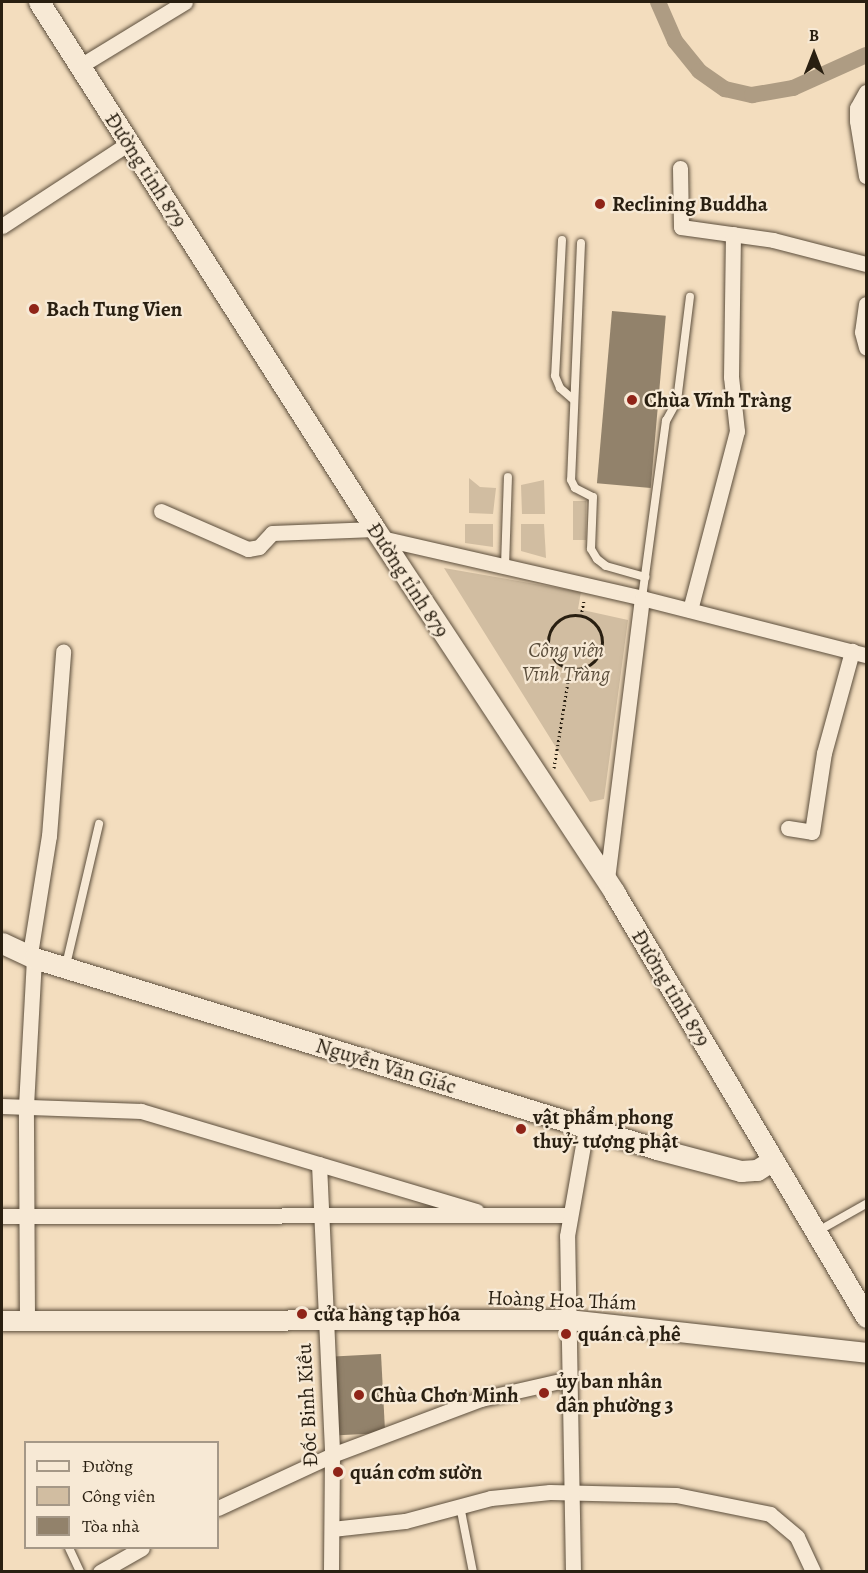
<!DOCTYPE html>
<meta charset="utf-8">
<style>
body{margin:0}
#map{position:relative;width:868px;height:1573px;overflow:hidden;background:#f3ddbe;font-family:Alegreya,serif}
div>[style]{position:absolute}
.green>*{inset:0;background:#d1bda1;transform-origin:0 0}
.canal>*{height:16px;margin:-8px;padding:0 8px;transform-origin:8px;border-radius:8px;background:#ae9c83}
.building>*{inset:0;background:#92826b;transform-origin:0 0}
.path>*{height:3px;margin-top:-1.5px;transform-origin:0;background:repeating-linear-gradient(90deg,#291f11 0 1.5px,transparent 0 4.5px)}
.path>.ring{margin:-1.5px;padding:0;box-sizing:content-box;background:none;border:3px solid #291f11;border-radius:50%}
.roads{filter:drop-shadow(0 0 2px #5c4e3c) drop-shadow(0 0 2px #5c4e3c)}
.service>*{height:8px;margin:-4px;padding:0 4px;transform-origin:4px;border-radius:4px;background:#f7e9d5}
.minor>*{height:15px;margin:-7.5px;padding:0 7.5px;transform-origin:7.5px;border-radius:7.5px;background:#f7e9d5}
.tertiary>*{height:20px;margin:-10px;padding:0 10px;transform-origin:10px;border-radius:10px;background:#f7e9d5}
.secondary>*{height:21px;margin:-10.5px;padding:0 10.5px;transform-origin:10.5px;border-radius:10.5px;background:#f7e9d5}
.dots>*{width:16px;height:16px;translate:-50% -50%;box-sizing:border-box;border:3px solid #f7e9d5;border-radius:50%}
span{translate:-50% -50%;white-space:nowrap;text-align:center;line-height:1.15;-webkit-text-stroke:4.5px #f7e9d5;paint-order:stroke}
.street-label{font-size:21px;color:#291f11}
.poi-label{font-size:21px;color:#291f11;font-weight:700}
.left{translate:0 -50%;text-align:left}
.park-label{font-size:21px;color:#5b4e3c;font-style:italic}
.frame{position:absolute;inset:0;border:3px solid #291f11;pointer-events:none}
.legend{position:absolute;left:24px;top:1441px;width:195px;height:108px;box-sizing:border-box;background:#f7e9d5;border:2px solid #a59887;margin:0;padding:8px 10px;list-style:none;font-size:18px;color:#291f11}
.legend li{display:flex;align-items:center;gap:12px;height:30px}
.legend b{width:30px;border:2px solid #a59887}
.north{position:absolute;left:784px;top:24px;width:60px;height:60px;-webkit-text-stroke:4px #f7e9d5;paint-order:stroke;rotate:0deg;font-size:16px;font-weight:700;line-height:24px;text-align:center;color:#291f11}
.north::after{content:'';display:block;margin:auto;width:21px;height:27px;background:#291f11;clip-path:polygon(50% 0,100% 100%,50% 72%,0 100%)}
</style>
<div id="map">
<div class="green">
<div style="clip-path:polygon(469px 478px,480px 487px,496px 488px,493px 514px,469px 513px)"></div>
<div style="clip-path:polygon(544px 480px,545px 514px,522px 514px,521px 485px)"></div>
<div style="left:573px;top:501px;width:13px;height:39px"></div>
<div style="clip-path:polygon(465px 524px,493px 524px,493px 547px,465px 543px)"></div>
<div style="clip-path:polygon(521px 524px,544px 524px,546px 558px,521px 551px)"></div>
<div style="clip-path:polygon(444px 568px,581px 592px,578px 609px,628px 620px,604px 799px,590px 802px)"></div>
</div>
<div class="canal">
<div style="left:658px;top:2px;width:43px;rotate:66.4deg"></div>
<div style="left:675px;top:41px;width:38px;rotate:51deg"></div>
<div style="left:699px;top:71px;width:32px;rotate:35deg"></div>
<div style="left:725px;top:89px;width:28px;rotate:13deg"></div>
<div style="left:752px;top:95px;width:42px;rotate:-9.7deg"></div>
<div style="left:793px;top:88px;width:80px;rotate:-24.3deg"></div>
</div>
<div class="building">
<div style="left:612px;top:311px;width:54px;height:173px;rotate:5deg"></div>
<div style="left:381px;top:1354px;width:79px;height:47px;rotate:87deg"></div>
</div>
<div class="path">
<div class="ring" style="left:548px;top:615px;width:51px;height:51px"></div>
<div style="left:581px;top:616px;width:16px;rotate:-79deg"></div>
<div style="left:554px;top:768px;width:100px;rotate:-80.8deg"></div>
</div>
<div class="roads">
<div class="service">
<div style="left:562px;top:240px;width:136px;rotate:92.9deg"></div>
<div style="left:555px;top:376px;width:13px;rotate:67deg"></div>
<div style="left:560px;top:388px;width:18px;rotate:41deg"></div>
<div style="left:581px;top:243px;width:237px;rotate:92.4deg"></div>
<div style="left:571px;top:480px;width:9px;rotate:63deg"></div>
<div style="left:575px;top:488px;width:20px;rotate:27deg"></div>
<div style="left:593px;top:497px;width:52px;rotate:92.2deg"></div>
<div style="left:591px;top:549px;width:12px;rotate:59deg"></div>
<div style="left:597px;top:559px;width:11px;rotate:38deg"></div>
<div style="left:606px;top:566px;width:41px;rotate:15.8deg"></div>
<div style="left:505px;top:566px;width:89px;rotate:-88.1deg"></div>
<div style="left:642px;top:598px;width:179px;rotate:-82.3deg"></div>
<div style="left:666px;top:421px;width:23px;rotate:-61deg"></div>
<div style="left:677px;top:401px;width:105px;rotate:-82.9deg"></div>
<div style="left:66px;top:965px;width:145px;rotate:-76.8deg"></div>
<div style="left:818px;top:1231px;width:55px;rotate:-29.4deg"></div>
<div style="left:460px;top:1506px;width:67px;rotate:78.9deg"></div>
<div style="left:69px;top:1548px;width:26px;rotate:65deg"></div>
</div>
<div class="minor">
<div style="left:80px;top:66px;width:123px;rotate:-31.4deg"></div>
<div style="left:866px;top:92px;width:18px;rotate:119deg"></div>
<div style="left:857px;top:108px;width:13px;rotate:90deg"></div>
<div style="left:857px;top:121px;width:56px;rotate:80.7deg"></div>
<div style="left:680px;top:168px;width:59px;rotate:89deg"></div>
<div style="left:681px;top:227px;width:93px;rotate:8deg"></div>
<div style="left:773px;top:240px;width:96px;rotate:14.5deg"></div>
<div style="left:2px;top:226px;width:152px;rotate:-33.2deg"></div>
<div style="left:866px;top:304px;width:28px;rotate:98deg"></div>
<div style="left:862px;top:332px;width:16px;rotate:75deg"></div>
<div style="left:161px;top:511px;width:95px;rotate:23.6deg"></div>
<div style="left:248px;top:549px;width:11px;rotate:-10deg"></div>
<div style="left:259px;top:547px;width:19px;rotate:-47deg"></div>
<div style="left:272px;top:533px;width:103px;rotate:-2.2deg"></div>
<div style="left:381px;top:538px;width:268px;rotate:12.9deg"></div>
<div style="left:642px;top:598px;width:284px;rotate:97.1deg"></div>
<div style="left:642px;top:598px;width:231px;rotate:14.3deg"></div>
<div style="left:690px;top:610px;width:185px;rotate:-75.3deg"></div>
<div style="left:737px;top:431px;width:54px;rotate:-96.3deg"></div>
<div style="left:731px;top:377px;width:143px;rotate:-89.2deg"></div>
<div style="left:788px;top:828px;width:24px;rotate:9deg"></div>
<div style="left:812px;top:832px;width:80px;rotate:-81.4deg"></div>
<div style="left:824px;top:753px;width:106px;rotate:-74.6deg"></div>
<div style="left:30px;top:954px;width:120px;rotate:-80.9deg"></div>
<div style="left:49px;top:836px;width:185px;rotate:-85.6deg"></div>
<div style="left:2px;top:1106px;width:139px;rotate:2.1deg"></div>
<div style="left:141px;top:1111px;width:350px;rotate:16.6deg"></div>
<div style="left:319px;top:1164px;width:291px;rotate:87.4deg"></div>
<div style="left:332px;top:1455px;width:117px;rotate:90.5deg"></div>
<div style="left:2px;top:1216px;width:567px;rotate:-0.1deg"></div>
<div style="left:27px;top:1319px;width:213px;rotate:-90.3deg"></div>
<div style="left:26px;top:1106px;width:148px;rotate:-86.9deg"></div>
<div style="left:218px;top:1508px;width:126px;rotate:-24.9deg"></div>
<div style="left:332px;top:1455px;width:159px;rotate:-20.6deg"></div>
<div style="left:481px;top:1399px;width:90px;rotate:-12.8deg"></div>
<div style="left:332px;top:1529px;width:73px;rotate:-6.3deg"></div>
<div style="left:405px;top:1521px;width:89px;rotate:-15deg"></div>
<div style="left:491px;top:1498px;width:59px;rotate:-5.8deg"></div>
<div style="left:550px;top:1492px;width:126px;rotate:1.4deg"></div>
<div style="left:676px;top:1495px;width:96px;rotate:11.4deg"></div>
<div style="left:770px;top:1514px;width:35px;rotate:40deg"></div>
<div style="left:797px;top:1537px;width:38px;rotate:65deg"></div>
<div style="left:100px;top:1572px;width:48px;rotate:-29.7deg"></div>
<div style="left:573px;top:1572px;width:336px;rotate:-91deg"></div>
<div style="left:567px;top:1236px;width:110px;rotate:-80deg"></div>
</div>
<div class="tertiary">
<div style="left:2px;top:1321px;width:567px;rotate:-0.1deg"></div>
<div style="left:569px;top:1320px;width:299px;rotate:6.3deg"></div>
</div>
<div class="secondary">
<div style="left:39px;top:2px;width:625px;rotate:57.48deg"></div>
<div style="left:375px;top:529px;width:435px;rotate:56.6deg"></div>
<div style="left:614px;top:892px;width:494px;rotate:59.3deg"></div>
<div style="left:2px;top:943px;width:35px;rotate:25deg"></div>
<div style="left:34px;top:958px;width:652px;rotate:17.04deg"></div>
<div style="left:657px;top:1149px;width:87px;rotate:14.7deg"></div>
<div style="left:741px;top:1171px;width:16px;rotate:-4deg"></div>
<div style="left:757px;top:1170px;width:19px;rotate:-32deg"></div>
</div>
</div>
<div class="dots">
<div style="left:600px;top:204px;background:#8f2418"></div>
<div style="left:34px;top:309px;background:#8f2418"></div>
<div style="left:632px;top:400px;background:#8f2418"></div>
<div style="left:521px;top:1129px;background:#8f2418"></div>
<div style="left:302px;top:1314px;background:#8f2418"></div>
<div style="left:566px;top:1334px;background:#8f2418"></div>
<div style="left:544px;top:1393px;background:#8f2418"></div>
<div style="left:359px;top:1395px;background:#8f2418"></div>
<div style="left:338px;top:1472px;background:#8f2418"></div>
</div>
<div class="street-label">
<span style="left:146px;top:170px;rotate:57deg">Đường tỉnh 879</span>
<span style="left:408px;top:580px;rotate:57deg">Đường tỉnh 879</span>
<span style="left:671px;top:988px;rotate:59deg">Đường tỉnh 879</span>
<span style="left:386px;top:1066px;rotate:17deg">Nguyễn Văn Giác</span>
<span style="left:562px;top:1300px;rotate:2deg">Hoàng Hoa Thám</span>
<span style="left:307px;top:1405px;rotate:-93deg">Đốc Binh Kiều</span>
</div>
<div class="poi-label">
<span class="left" style="left:612px;top:204px">Reclining Buddha</span>
<span class="left" style="left:46px;top:309px">Bach Tung Vien</span>
<span class="left" style="left:644px;top:400px">Chùa Vĩnh Tràng</span>
<span class="left" style="left:533px;top:1129px">vật phẩm phong<br>thuỷ- tượng phật</span>
<span class="left" style="left:314px;top:1314px">cửa hàng tạp hóa</span>
<span class="left" style="left:578px;top:1334px">quán cà phê</span>
<span class="left" style="left:556px;top:1393px">ủy ban nhân<br>dân phường 3</span>
<span class="left" style="left:371px;top:1395px">Chùa Chơn Minh</span>
<span class="left" style="left:350px;top:1472px">quán cơm sườn</span>
</div>
<div class="park-label">
<span style="left:566px;top:662px">Công viên<br>Vĩnh Tràng</span>
</div>
<div class="frame"></div>
<ul class="legend">
<li><b style="height:8px;background:#f7e9d5"></b>Đường</li>
<li><b style="height:16px;background:#d1bda1"></b>Công viên</li>
<li><b style="height:16px;background:#92826b"></b>Tòa nhà</li>
</ul>
<div class="north">B</div>
</div>
